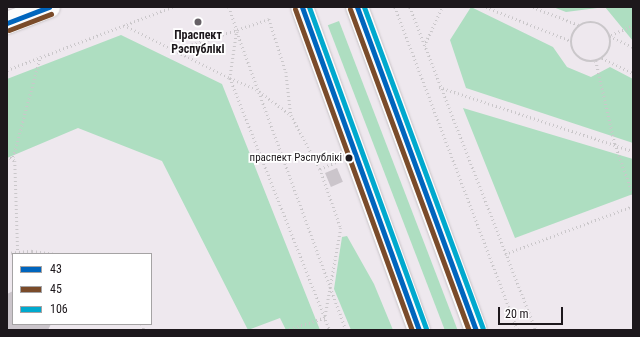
<!DOCTYPE html>
<meta charset="utf-8">
<style>
body{margin:0}
#map{position:relative;width:640px;height:337px;overflow:hidden;background:#eee8ee;font-family:"Roboto Condensed",sans-serif}
div>[style]{position:absolute}
.green>*{inset:0;background:#aedec1;transform-origin:0 0}
.building>*{inset:0;background:#cbc5cb;transform-origin:0 0}
.path>*{height:2.5px;margin-top:-1.25px;transform-origin:0;background:repeating-linear-gradient(90deg,#cac7ca 0 1px,transparent 0 4px)}
.path>.ring{margin:-1.25px;padding:0;box-sizing:content-box;background:none;border:2.5px solid #cac7ca;border-radius:50%}
.roads{filter:drop-shadow(0 0 1px #c9c4c8) drop-shadow(0 0 1px #c9c4c8)}
.primary>*{height:22px;margin:-11px;padding:0 11px;transform-origin:11px;border-radius:11px;background:#fcfcfc}
.highway>*{height:22px;margin:-11px;padding:0 11px;transform-origin:11px;border-radius:11px;background:#fcfcfc}
.bus-1>*{height:5px;margin:-2.5px;padding:0 2.5px;transform-origin:2.5px;border-radius:2.5px;background:#0065bd}
.bus-2>*{height:5px;margin:-2.5px;padding:0 2.5px;transform-origin:2.5px;border-radius:2.5px;background:#7a4b2a}
.bus-3>*{height:5px;margin:-2.5px;padding:0 2.5px;transform-origin:2.5px;border-radius:2.5px;background:#00a9ce}
.dots>*{width:11px;height:11px;translate:-50% -50%;box-sizing:border-box;border:2px solid #fff;border-radius:50%}
span{translate:-50% -50%;white-space:nowrap;text-align:center;line-height:1.15;-webkit-text-stroke:3.5px #fff;paint-order:stroke}
.bus-label{font-size:11px;color:#1d181c}
.right{translate:-100% -50%;text-align:right}
.poi-label{font-size:12px;color:#1d181c;font-weight:700}
.frame{position:absolute;inset:0;border:8px solid #1d181c;pointer-events:none}
.legend{position:absolute;left:12px;top:253px;width:140px;height:72px;box-sizing:border-box;background:#fff;border:1px solid #a5a3a4;margin:0;padding:5px 7px;list-style:none;font-size:12px;color:#1d181c}
.legend li{display:flex;align-items:center;gap:8px;height:20px}
.legend b{width:20px;border:1px solid #a5a3a4}
.scale{position:absolute;left:498px;top:307px;width:65px;height:18px;box-sizing:border-box;border:2px solid #1d181c;border-top:0;padding-left:5px;font-size:12px;line-height:14px;white-space:nowrap;color:#1d181c;-webkit-text-stroke:3px #fff;paint-order:stroke}
</style>
<div id="map">
<div class="green">
<div style="clip-path:polygon(471px 7px,553px 47px,567px 67px,591px 77px,610px 67px,633px 79px,633px 143px,466px 88px,450px 40px)"></div>
<div style="clip-path:polygon(553px 7px,633px 7px,633px 41px,605px 7px,566px 12px)"></div>
<div style="left:339px;top:21px;width:332px;height:12px;rotate:69deg"></div>
<div style="clip-path:polygon(121px 35px,222px 84px,320px 330px,286px 330px,280px 318px,248px 330px,162px 161px,78px 128px,7px 158px,7px 79px)"></div>
<div style="clip-path:polygon(463px 108px,633px 159px,633px 194px,515px 238px)"></div>
<div style="clip-path:polygon(347px 236px,374px 284px,393px 330px,351px 330px,334px 289px,342px 237px)"></div>
</div>
<div class="building">
<div style="left:337px;top:168px;width:15px;height:13px;rotate:67deg"></div>
<div style="clip-path:polygon(13px 291px,13px 324px,51px 324px,48px 330px,7px 330px,7px 294px)"></div>
</div>
<div class="path">
<div style="left:229px;top:7px;width:24px;rotate:71deg"></div>
<div style="left:237px;top:30px;width:49px;rotate:98.3deg"></div>
<div style="left:230px;top:78px;width:28px;rotate:23deg"></div>
<div style="left:256px;top:89px;width:44px;rotate:36.6deg"></div>
<div style="left:291px;top:115px;width:61px;rotate:61.8deg"></div>
<div style="left:320px;top:169px;width:63px;rotate:70.4deg"></div>
<div style="left:341px;top:228px;width:91px;rotate:100.1deg"></div>
<div style="left:325px;top:318px;width:39px;rotate:162deg"></div>
<div style="left:395px;top:7px;width:346px;rotate:69.2deg"></div>
<div style="left:410px;top:7px;width:347px;rotate:68.7deg"></div>
<div style="left:486px;top:7px;width:92px;rotate:21.8deg"></div>
<div style="left:533px;top:7px;width:49px;rotate:21.4deg"></div>
<div class="ring" style="left:571px;top:22px;width:37.5px;height:37.5px"></div>
<div style="left:124px;top:25px;width:119px;rotate:26.6deg"></div>
<div style="left:230px;top:78px;width:271px;rotate:68.4deg"></div>
<div style="left:237px;top:32px;width:317px;rotate:69.9deg"></div>
<div style="left:611px;top:35px;width:24px;rotate:-24deg"></div>
<div style="left:610px;top:36px;width:25px;rotate:26deg"></div>
<div style="left:424px;top:46px;width:43px;rotate:-65.2deg"></div>
<div style="left:173px;top:51px;width:101px;rotate:-18.4deg"></div>
<div style="left:269px;top:19px;width:56px;rotate:72.2deg"></div>
<div style="left:286px;top:72px;width:43px;rotate:83.4deg"></div>
<div style="left:602px;top:58px;width:34px;rotate:26deg"></div>
<div style="left:596px;top:61px;width:85px;rotate:77.1deg"></div>
<div style="left:615px;top:144px;width:53px;rotate:70.2deg"></div>
<div style="left:7px;top:70px;width:177px;rotate:-20.9deg"></div>
<div style="left:439px;top:87px;width:204px;rotate:18.3deg"></div>
<div style="left:7px;top:155px;width:10px;rotate:37deg"></div>
<div style="left:15px;top:161px;width:93px;rotate:88.2deg"></div>
<div style="left:13px;top:157px;width:104px;rotate:-74.9deg"></div>
<div style="left:320px;top:169px;width:17px;rotate:-24deg"></div>
<div style="left:7px;top:253px;width:25px;rotate:-5deg"></div>
<div style="left:32px;top:251px;width:24px;rotate:7deg"></div>
<div style="left:505px;top:254px;width:137px;rotate:-20.6deg"></div>
<div style="left:142px;top:324px;width:6px;rotate:72deg"></div>
</div>
<div class="roads">
<div class="primary">
<div style="left:7px;top:23px;width:45px;rotate:-20.9deg"></div>
</div>
<div class="highway">
<div style="left:302px;top:7px;width:344px;rotate:70.1deg"></div>
<div style="left:357px;top:7px;width:344px;rotate:69.8deg"></div>
</div>
</div>
<div class="bus-1">
<div style="left:302px;top:7px;width:344px;rotate:70.1deg"></div>
<div style="left:357px;top:7px;width:344px;rotate:69.8deg"></div>
<div style="left:7px;top:23px;width:45px;rotate:-20.9deg"></div>
</div>
<div class="bus-2">
<div style="left:295px;top:9px;width:342px;rotate:70deg"></div>
<div style="left:350px;top:9px;width:342px;rotate:69.7deg"></div>
<div style="left:9px;top:30px;width:45px;rotate:-20.9deg"></div>
</div>
<div class="bus-3">
<div style="left:309px;top:7px;width:342px;rotate:70deg"></div>
<div style="left:364px;top:7px;width:342px;rotate:69.7deg"></div>
</div>
<div class="dots">
<div style="left:198px;top:22px;background:#666166"></div>
<div style="left:349px;top:158px;background:#1d181c"></div>
</div>
<div class="bus-label">
<span class="right" style="left:342px;top:158px">праспект Рэспублікі</span>
</div>
<div class="poi-label">
<span style="left:198px;top:43px">Праспект<br>Рэспублікі</span>
</div>
<div class="frame"></div>
<ul class="legend">
<li><b style="height:5px;background:#0065bd"></b>43</li>
<li><b style="height:5px;background:#7a4b2a"></b>45</li>
<li><b style="height:5px;background:#00a9ce"></b>106</li>
</ul>
<div class="scale">20 m</div>
</div>
